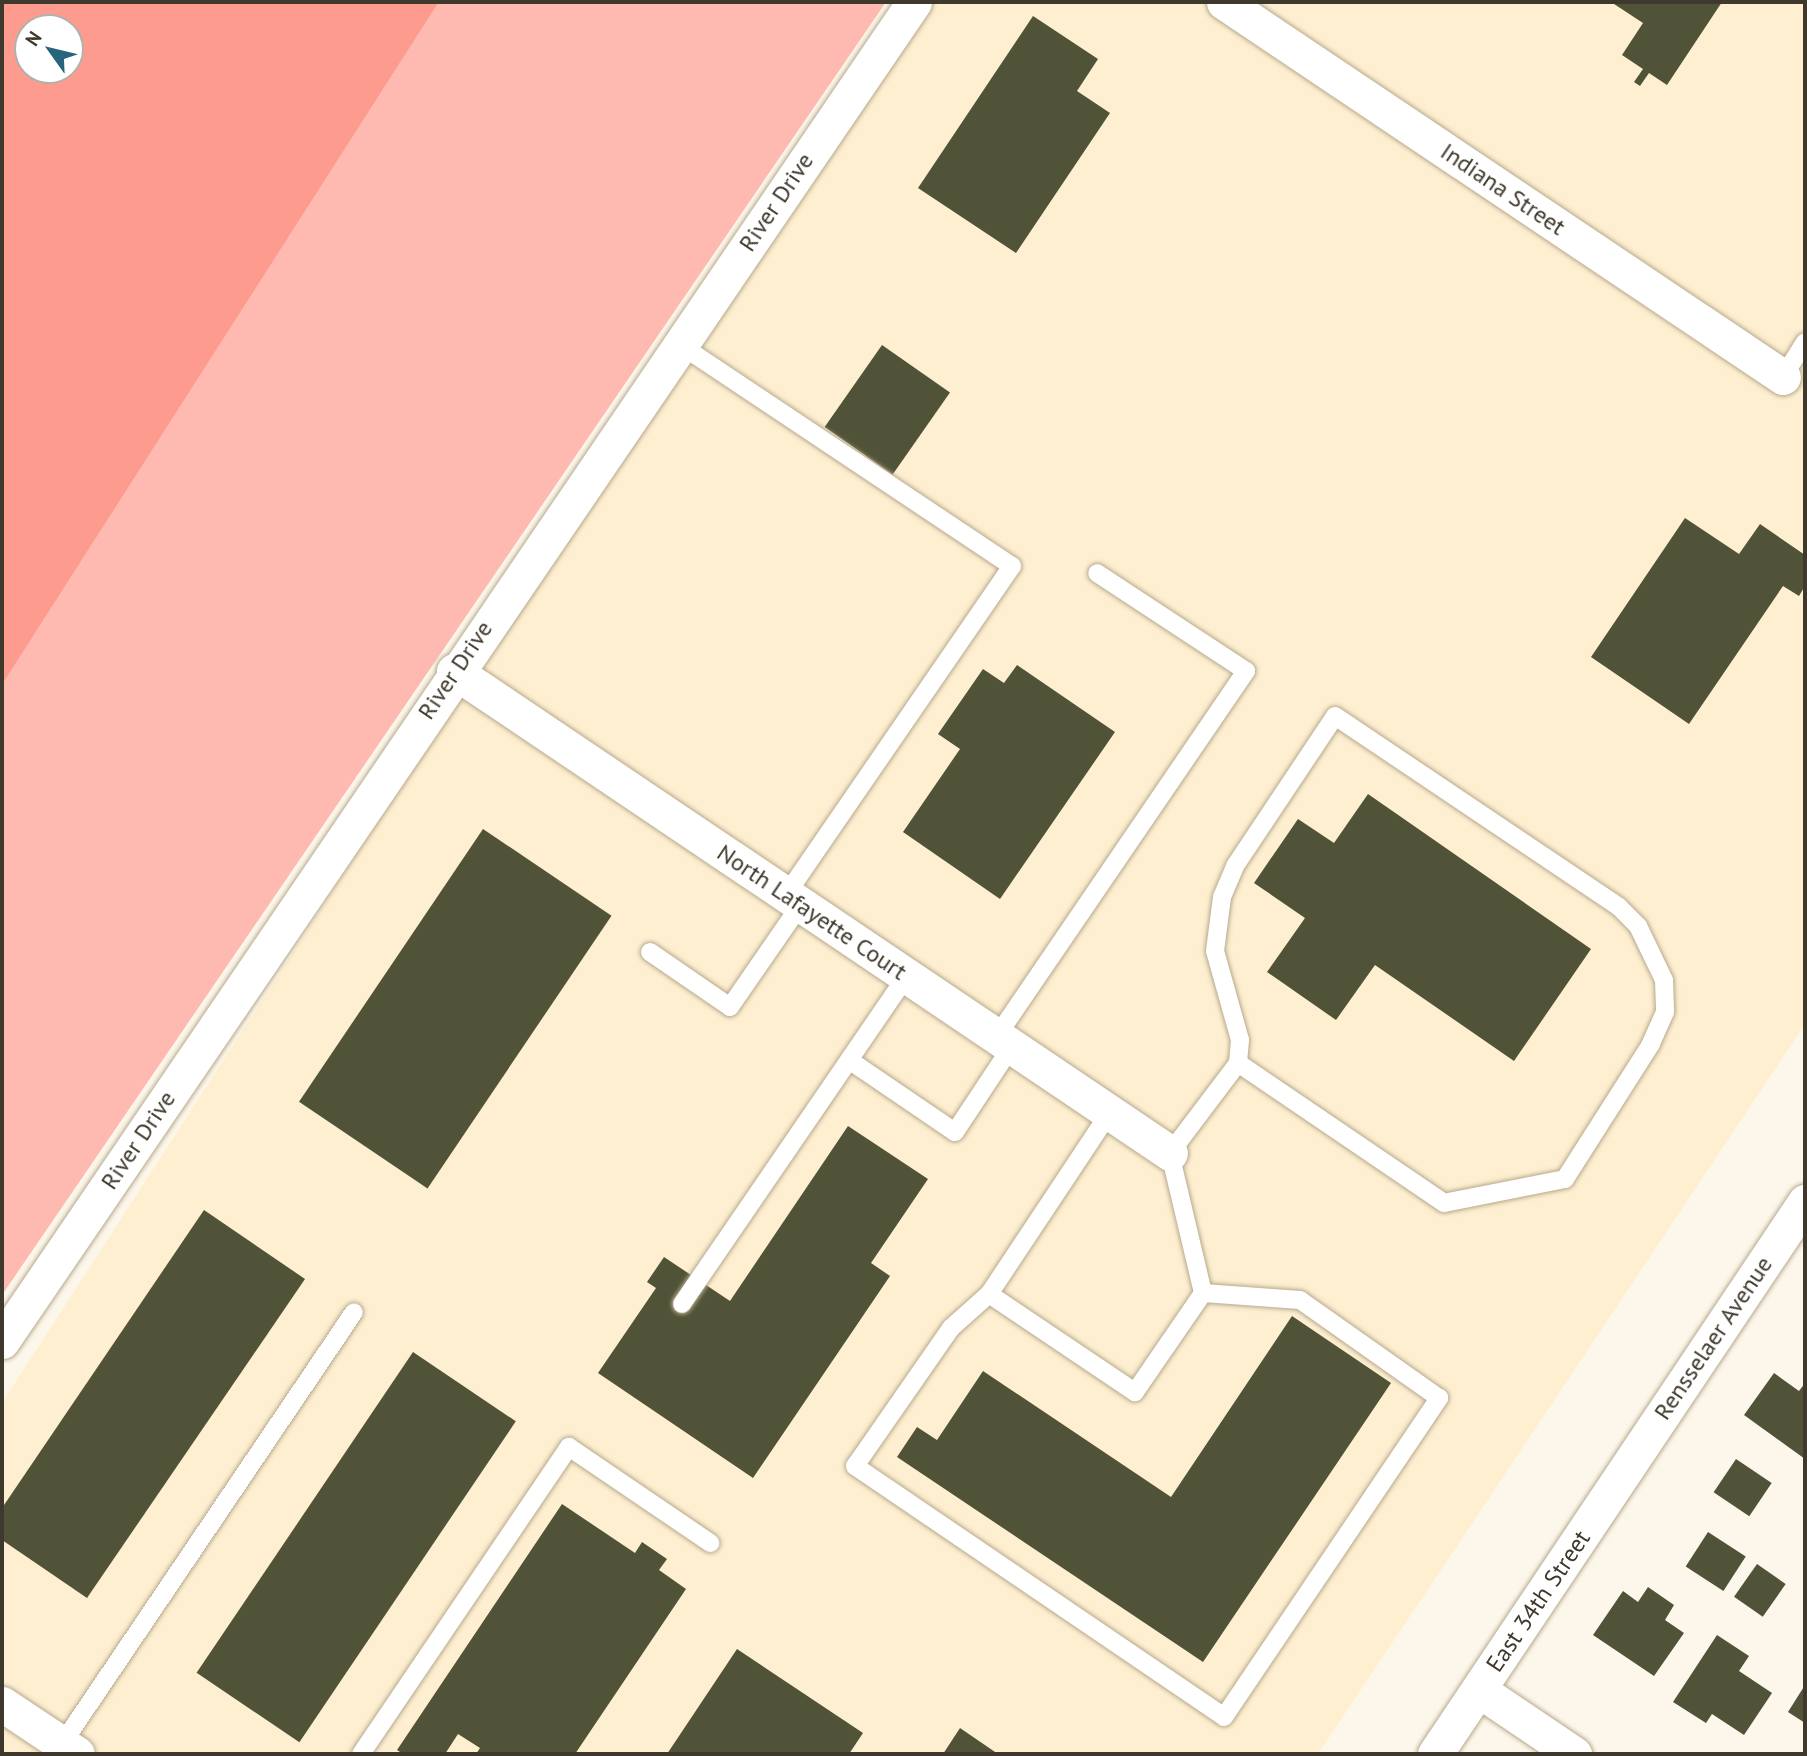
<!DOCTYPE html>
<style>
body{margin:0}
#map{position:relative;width:1807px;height:1756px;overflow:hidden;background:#fdf7eb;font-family:"PT Sans",sans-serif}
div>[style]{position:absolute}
.built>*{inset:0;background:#feefd1}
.green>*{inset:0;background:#febab0}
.forest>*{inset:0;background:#fd9b8e}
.building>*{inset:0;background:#505337;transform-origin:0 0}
.roads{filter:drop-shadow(0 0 2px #b7a98c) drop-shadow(0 0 2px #b7a98c)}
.lane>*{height:18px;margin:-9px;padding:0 9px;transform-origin:9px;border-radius:9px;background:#fff}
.street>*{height:35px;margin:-17.5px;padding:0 17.5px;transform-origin:17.5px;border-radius:17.5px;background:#fff}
span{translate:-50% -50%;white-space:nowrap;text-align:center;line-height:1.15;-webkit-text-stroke:7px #fff;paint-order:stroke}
.street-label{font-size:24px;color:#3f392d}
.frame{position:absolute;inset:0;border:4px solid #3f392d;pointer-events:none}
.north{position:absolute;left:14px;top:14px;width:70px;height:70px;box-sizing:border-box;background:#fff;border:2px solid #b2b0ab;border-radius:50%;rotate:304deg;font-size:19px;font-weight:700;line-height:28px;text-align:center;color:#3f392d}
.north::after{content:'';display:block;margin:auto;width:24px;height:32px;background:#28657c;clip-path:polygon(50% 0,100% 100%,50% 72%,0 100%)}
</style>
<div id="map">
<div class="built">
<div style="clip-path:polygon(907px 2px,1805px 2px,1805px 1024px,1318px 1754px,2px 1754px,2px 1403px)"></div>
</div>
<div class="green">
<div style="clip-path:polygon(439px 2px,886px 2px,2px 1295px,2px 685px)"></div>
</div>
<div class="forest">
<div style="clip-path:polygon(evenodd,2px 2px,439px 2px,2px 685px,2px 2px,28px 28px,70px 28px,70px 70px,28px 70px,28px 28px)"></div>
</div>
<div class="building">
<div style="clip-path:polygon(1611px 2px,1722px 2px,1667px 85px,1649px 73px,1640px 86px,1634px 82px,1643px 69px,1622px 55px,1643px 23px)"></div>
<div style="clip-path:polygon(1033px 16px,1098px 59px,1077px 91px,1110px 113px,1016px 253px,918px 188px)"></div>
<div style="left:882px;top:345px;width:83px;height:100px;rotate:35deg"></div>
<div style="clip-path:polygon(1685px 518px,1739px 554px,1760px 524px,1805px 555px,1805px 586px,1799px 596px,1783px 586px,1689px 724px,1591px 657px)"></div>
<div style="clip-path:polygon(1017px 665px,1115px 732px,1000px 899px,903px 832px,960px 749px,938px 734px,983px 669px,1004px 683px)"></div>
<div style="clip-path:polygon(1368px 794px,1591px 949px,1514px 1061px,1375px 965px,1336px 1020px,1267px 972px,1305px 918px,1254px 883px,1298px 819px,1334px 843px)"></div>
<div style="left:483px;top:829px;width:155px;height:329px;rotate:34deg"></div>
<div style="clip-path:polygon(848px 1126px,928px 1179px,871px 1263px,890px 1276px,753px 1478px,598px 1373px,656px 1288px,647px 1282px,664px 1257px,730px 1301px)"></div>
<div style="clip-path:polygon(204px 1210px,305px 1279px,87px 1598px,2px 1540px,2px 1508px)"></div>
<div style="clip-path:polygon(1292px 1316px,1391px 1383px,1203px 1662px,897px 1457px,917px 1427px,937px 1440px,983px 1371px,1171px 1497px)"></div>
<div style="left:413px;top:1352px;width:124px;height:387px;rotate:34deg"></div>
<div style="clip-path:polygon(1774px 1373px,1799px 1391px,1805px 1383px,1805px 1459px,1744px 1415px)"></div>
<div style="left:1736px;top:1459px;width:43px;height:40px;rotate:34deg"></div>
<div style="clip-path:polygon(562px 1504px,635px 1553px,642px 1542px,667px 1559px,659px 1570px,686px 1589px,575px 1754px,476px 1754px,480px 1748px,458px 1734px,445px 1754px,403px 1754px,397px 1750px)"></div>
<div style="left:1708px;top:1532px;width:45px;height:41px;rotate:33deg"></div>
<div style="left:1757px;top:1564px;width:35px;height:40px;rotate:35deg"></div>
<div style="clip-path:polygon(1648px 1587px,1674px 1605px,1665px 1620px,1684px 1633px,1654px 1676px,1593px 1635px,1623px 1591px,1638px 1602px)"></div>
<div style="clip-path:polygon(1717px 1635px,1749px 1656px,1739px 1671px,1772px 1693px,1744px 1735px,1712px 1714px,1706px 1723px,1673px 1702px)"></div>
<div style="clip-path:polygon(737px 1649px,863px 1733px,849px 1754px,667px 1754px)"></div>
<div style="clip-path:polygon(1805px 1685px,1805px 1723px,1788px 1712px)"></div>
<div style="clip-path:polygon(960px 1728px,998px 1754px,943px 1754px)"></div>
</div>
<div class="roads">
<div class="lane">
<div style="left:679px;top:344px;width:400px;rotate:33.7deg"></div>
<div style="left:1012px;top:566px;width:399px;rotate:124.5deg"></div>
<div style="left:1783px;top:377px;width:41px;rotate:-57.8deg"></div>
<div style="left:650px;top:952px;width:97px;rotate:34.5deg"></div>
<div style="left:730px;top:1007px;width:125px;rotate:-55.4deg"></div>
<div style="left:997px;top:1036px;width:442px;rotate:-55.7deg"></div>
<div style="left:1246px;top:671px;width:178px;rotate:-146.7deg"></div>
<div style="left:849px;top:1060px;width:128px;rotate:34.2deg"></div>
<div style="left:955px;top:1132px;width:103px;rotate:-56.5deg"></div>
<div style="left:1110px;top:1112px;width:219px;rotate:123.6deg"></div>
<div style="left:989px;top:1294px;width:176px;rotate:33.9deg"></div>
<div style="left:1135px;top:1392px;width:120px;rotate:-55.5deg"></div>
<div style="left:1203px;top:1293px;width:144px;rotate:-103.3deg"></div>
<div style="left:1170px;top:1153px;width:113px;rotate:-52.9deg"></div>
<div style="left:1238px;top:1063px;width:23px;rotate:-85deg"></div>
<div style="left:1240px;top:1040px;width:92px;rotate:-105.7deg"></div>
<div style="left:1215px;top:951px;width:54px;rotate:-82.6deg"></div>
<div style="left:1222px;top:897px;width:34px;rotate:-67deg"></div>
<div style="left:1235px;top:866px;width:180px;rotate:-56.3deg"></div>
<div style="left:1335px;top:716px;width:342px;rotate:33.9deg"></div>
<div style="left:1619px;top:907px;width:27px;rotate:45deg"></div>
<div style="left:1638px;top:926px;width:60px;rotate:64.3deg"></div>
<div style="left:1664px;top:980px;width:32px;rotate:88deg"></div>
<div style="left:1665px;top:1012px;width:35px;rotate:114deg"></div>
<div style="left:1651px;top:1044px;width:160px;rotate:122.5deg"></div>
<div style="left:1565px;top:1179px;width:123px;rotate:168.8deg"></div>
<div style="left:1444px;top:1203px;width:249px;rotate:-145.8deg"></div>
<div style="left:989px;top:1294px;width:51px;rotate:138.2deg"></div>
<div style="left:951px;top:1328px;width:168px;rotate:124.8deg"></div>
<div style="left:855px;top:1466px;width:446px;rotate:34.2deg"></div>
<div style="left:1224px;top:1717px;width:385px;rotate:-56deg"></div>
<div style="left:1439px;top:1398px;width:170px;rotate:-144.8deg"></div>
<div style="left:1300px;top:1300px;width:97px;rotate:-175.9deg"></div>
<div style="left:682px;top:1304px;width:398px;rotate:-55.6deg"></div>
<div style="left:62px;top:1744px;width:521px;rotate:-55.94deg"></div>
<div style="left:361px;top:1754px;width:371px;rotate:-55.9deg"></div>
<div style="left:569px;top:1447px;width:171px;rotate:34.2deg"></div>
</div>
<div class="street">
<div style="left:1224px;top:2px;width:673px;rotate:33.86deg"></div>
<div style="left:454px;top:671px;width:863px;rotate:33.95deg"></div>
<div style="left:2px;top:1341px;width:1620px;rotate:-55.74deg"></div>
<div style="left:1479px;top:1690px;width:115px;rotate:34deg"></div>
<div style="left:2px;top:1704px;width:90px;rotate:33.7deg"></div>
<div style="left:1435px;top:1754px;width:665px;rotate:-56.17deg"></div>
</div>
</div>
<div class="street-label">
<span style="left:1503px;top:189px;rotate:34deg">Indiana Street</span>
<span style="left:776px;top:202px;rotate:-56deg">River Drive</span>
<span style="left:455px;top:670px;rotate:-56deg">River Drive</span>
<span style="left:812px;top:912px;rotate:34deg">North Lafayette Court</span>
<span style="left:138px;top:1140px;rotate:-56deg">River Drive</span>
<span style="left:1713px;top:1338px;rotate:-56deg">Rensselaer Avenue</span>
<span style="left:1538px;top:1601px;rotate:-56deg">East 34th Street</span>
</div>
<div class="frame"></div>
<div class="north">N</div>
</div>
